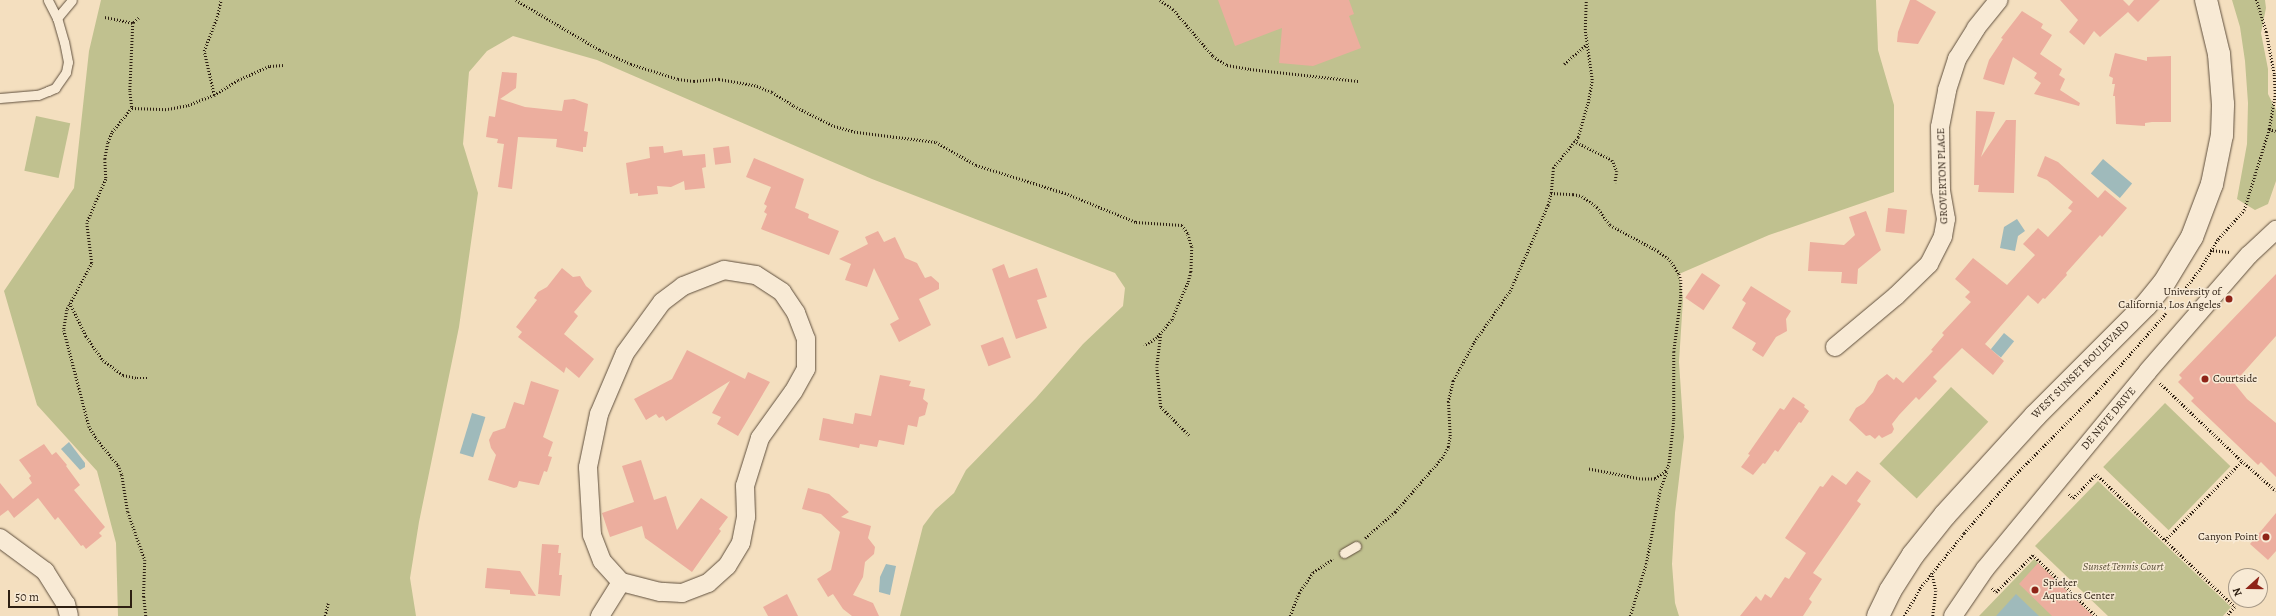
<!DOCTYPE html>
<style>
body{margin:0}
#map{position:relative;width:2276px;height:616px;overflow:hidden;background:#f4dfbf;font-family:Alegreya,serif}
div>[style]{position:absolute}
.green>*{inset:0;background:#c0c18f;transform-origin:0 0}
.water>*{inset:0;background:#9fbabb;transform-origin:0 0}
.building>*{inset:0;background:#ecae9e;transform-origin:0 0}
.path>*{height:2.5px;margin-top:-1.25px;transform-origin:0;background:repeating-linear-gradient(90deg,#2d1f12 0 1px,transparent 0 3px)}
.roads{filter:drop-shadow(0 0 1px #5f4f3d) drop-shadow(0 0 1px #5f4f3d)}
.service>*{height:9px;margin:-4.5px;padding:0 4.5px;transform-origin:4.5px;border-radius:4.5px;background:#f8ead5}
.minor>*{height:18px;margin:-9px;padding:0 9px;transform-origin:9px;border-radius:9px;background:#f8ead5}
.secondary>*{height:22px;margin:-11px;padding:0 11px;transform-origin:11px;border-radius:11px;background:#f8ead5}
.dots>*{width:11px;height:11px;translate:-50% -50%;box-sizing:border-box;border:2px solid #f8ead5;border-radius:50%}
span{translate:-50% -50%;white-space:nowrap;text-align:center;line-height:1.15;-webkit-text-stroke:3px #f8ead5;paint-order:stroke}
.street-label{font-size:11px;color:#2d1f12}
.poi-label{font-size:11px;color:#2d1f12}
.right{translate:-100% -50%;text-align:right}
.left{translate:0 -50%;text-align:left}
.park-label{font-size:11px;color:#595038;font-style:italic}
.north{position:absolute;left:2228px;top:568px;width:40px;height:40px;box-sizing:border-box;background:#f8ead5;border:1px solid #a79987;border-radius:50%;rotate:249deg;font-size:11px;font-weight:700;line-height:16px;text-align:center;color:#2d1f12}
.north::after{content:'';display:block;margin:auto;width:14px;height:18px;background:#8f2418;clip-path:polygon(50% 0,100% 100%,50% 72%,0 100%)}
.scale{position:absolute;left:8px;top:590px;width:124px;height:18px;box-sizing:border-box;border:2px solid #2d1f12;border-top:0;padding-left:5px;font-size:12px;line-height:14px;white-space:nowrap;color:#2d1f12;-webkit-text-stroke:3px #f8ead5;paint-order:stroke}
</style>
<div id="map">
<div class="green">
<div style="clip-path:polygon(101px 0,1876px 0,1878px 50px,1894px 105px,1894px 192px,1769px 235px,1679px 274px,1683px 299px,1679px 362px,1684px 437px,1675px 513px,1672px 564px,1675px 603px,1679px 616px,900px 616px,923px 526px,935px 510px,954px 493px,966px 470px,1036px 398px,1083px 344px,1123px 306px,1125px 288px,1115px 273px,872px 179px,597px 60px,513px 36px,487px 51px,469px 72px,463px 144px,478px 193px,459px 327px,419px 522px,410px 578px,416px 616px,118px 616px,116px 543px,97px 471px,37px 405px,4px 291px,74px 188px,89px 51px)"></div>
<div style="clip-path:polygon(2232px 0,2265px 0,2266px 8px,2261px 33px,2268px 69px,2268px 94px,2276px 110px,2276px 181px,2268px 204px,2255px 210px,2237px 199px,2247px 144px,2248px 103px,2245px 61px,2240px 27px)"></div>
<div style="left:36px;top:116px;width:35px;height:56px;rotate:12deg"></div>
<div style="left:1951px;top:387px;width:51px;height:105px;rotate:43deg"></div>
<div style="left:2165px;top:403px;width:91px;height:89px;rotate:44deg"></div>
<div style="clip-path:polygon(2098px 481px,2231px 607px,2223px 616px,2108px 616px,2035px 546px)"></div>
<div style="clip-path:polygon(2034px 559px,2093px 616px,1979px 616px)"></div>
</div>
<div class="water">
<div style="left:2103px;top:159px;width:38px;height:19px;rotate:40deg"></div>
<div style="clip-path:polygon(2017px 219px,2025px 231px,2018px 236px,2015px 251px,2000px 248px,2004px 227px)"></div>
<div style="left:2004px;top:333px;width:13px;height:21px;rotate:39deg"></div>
<div style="left:472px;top:413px;width:14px;height:42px;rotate:17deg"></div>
<div style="clip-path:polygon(69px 442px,85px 463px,85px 467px,80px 470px,61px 449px)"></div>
<div style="clip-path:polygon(886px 564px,896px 566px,890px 595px,879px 592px,880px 577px)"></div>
<div style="clip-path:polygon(2016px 594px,2039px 616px,1996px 616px)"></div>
</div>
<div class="building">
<div style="clip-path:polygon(1218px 0,1349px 0,1354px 14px,1349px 16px,1361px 48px,1313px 66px,1279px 63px,1282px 28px,1235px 46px)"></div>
<div style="clip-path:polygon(1910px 0,1916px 0,1936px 12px,1918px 44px,1897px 42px,1898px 32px)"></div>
<div style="clip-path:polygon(2060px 0,2123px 0,2129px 6px,2134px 0,2160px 0,2138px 22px,2128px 12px,2100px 37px,2094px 31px,2084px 45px,2069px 32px,2078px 20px)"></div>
<div style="clip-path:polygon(2022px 11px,2043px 24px,2041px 28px,2052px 35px,2040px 54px,2062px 69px,2059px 75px,2065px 79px,2060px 90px,2080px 103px,2079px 106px,2034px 94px,2041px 83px,2034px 78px,2037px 73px,2013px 57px,2004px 85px,1983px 79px,1989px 60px,2003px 39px,2001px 38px)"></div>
<div style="clip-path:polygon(2115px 53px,2147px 61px,2147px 57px,2171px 56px,2171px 122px,2152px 122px,2145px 123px,2145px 126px,2116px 124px,2115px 96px,2113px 96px,2115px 84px,2112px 84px,2113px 78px,2109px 76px)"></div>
<div style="clip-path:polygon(502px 72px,517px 73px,516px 88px,500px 99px,525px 107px,562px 111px,564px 100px,574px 99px,588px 104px,584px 131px,588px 132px,586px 147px,583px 147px,583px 152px,556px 147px,557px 139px,518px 137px,512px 189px,498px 187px,504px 144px,497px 143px,498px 139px,486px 137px,489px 116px,495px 117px)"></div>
<div style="clip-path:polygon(1976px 111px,1995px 112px,1981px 157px,2006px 120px,2016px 120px,2014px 193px,1978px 192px,1979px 185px,1974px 185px)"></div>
<div style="clip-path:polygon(663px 146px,664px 153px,682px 150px,683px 156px,705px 154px,706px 167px,702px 168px,705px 188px,685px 190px,684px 181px,671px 187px,657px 186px,658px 194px,638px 196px,638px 193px,630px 194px,626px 163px,650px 158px,649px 147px)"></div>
<div style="left:729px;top:146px;width:17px;height:16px;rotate:83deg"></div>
<div style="clip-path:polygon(2045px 156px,2058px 162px,2098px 198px,2105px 190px,2127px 208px,2102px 237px,2100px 235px,2066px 273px,2067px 275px,2045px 299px,2043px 298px,2038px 304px,2028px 295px,1985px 344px,2004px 361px,1993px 375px,1962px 348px,1933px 377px,1937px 381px,1919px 400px,1916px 397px,1899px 415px,1892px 424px,1894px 429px,1892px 433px,1882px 438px,1879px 435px,1875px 439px,1870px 435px,1866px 436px,1849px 420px,1856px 408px,1864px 403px,1873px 392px,1878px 381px,1887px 374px,1894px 380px,1896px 377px,1903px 383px,1933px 351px,1931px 350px,1944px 335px,1942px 333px,1971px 302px,1965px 297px,1970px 292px,1955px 279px,1973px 258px,2007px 285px,2035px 255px,2023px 244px,2038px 228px,2048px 237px,2072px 211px,2068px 208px,2073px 202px,2047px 180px,2037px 176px)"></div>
<div style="clip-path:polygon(754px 158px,804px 179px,795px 208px,809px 214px,808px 218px,839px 231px,829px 255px,761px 229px,767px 214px,764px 212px,767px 206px,764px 204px,771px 187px,746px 177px)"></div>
<div style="left:1888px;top:208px;width:19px;height:24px;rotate:6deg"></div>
<div style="clip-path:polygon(1866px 211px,1881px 250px,1858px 269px,1857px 284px,1841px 283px,1842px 272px,1808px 271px,1810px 242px,1844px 245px,1855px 235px,1849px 217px)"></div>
<div style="clip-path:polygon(878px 231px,884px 242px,895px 237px,905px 258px,917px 263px,925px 278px,931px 276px,939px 283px,939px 289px,919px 299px,931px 325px,899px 342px,890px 324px,899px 319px,874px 268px,867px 287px,845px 280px,851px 264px,839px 259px,868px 244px,865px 237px)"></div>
<div style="clip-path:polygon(1004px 264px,1009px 278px,1037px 268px,1047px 297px,1037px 300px,1047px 328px,1016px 339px,992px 269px)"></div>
<div style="clip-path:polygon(562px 268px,573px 277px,580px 276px,586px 286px,592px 291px,574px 312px,578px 316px,564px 334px,594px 359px,579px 378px,566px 367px,564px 373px,518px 337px,522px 332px,516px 327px,537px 300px,534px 298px,538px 292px,547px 287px)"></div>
<div style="left:1702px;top:273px;width:22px;height:30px;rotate:34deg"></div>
<div style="clip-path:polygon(2276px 274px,2276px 336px,2234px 383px,2247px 399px,2276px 423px,2276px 477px,2261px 462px,2258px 465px,2191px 401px,2194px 398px,2178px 382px,2182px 378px,2179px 375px)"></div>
<div style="clip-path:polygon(1751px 286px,1791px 311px,1786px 319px,1787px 331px,1776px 337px,1763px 357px,1752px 350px,1756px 343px,1732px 328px,1746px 303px,1742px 300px)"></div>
<div style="left:1003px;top:337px;width:22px;height:24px;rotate:69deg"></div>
<div style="clip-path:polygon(687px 350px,745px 379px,748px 372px,770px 382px,738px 436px,717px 424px,721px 417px,712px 413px,730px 381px,666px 421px,663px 416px,659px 418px,656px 414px,646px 420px,634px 399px,672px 379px)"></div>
<div style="clip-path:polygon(880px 375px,911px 381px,909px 386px,925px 389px,923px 399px,928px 403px,925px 415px,919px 417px,917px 427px,908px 425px,904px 445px,879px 440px,877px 447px,860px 444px,859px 448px,819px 440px,823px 418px,853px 424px,855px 413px,871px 416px)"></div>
<div style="clip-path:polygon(531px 381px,559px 390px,543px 437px,553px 442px,548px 456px,552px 457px,547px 472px,544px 471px,539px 485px,519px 481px,517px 487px,514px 488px,488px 480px,496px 455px,491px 448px,489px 440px,493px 432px,505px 428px,514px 402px,524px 405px)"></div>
<div style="clip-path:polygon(1793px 397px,1805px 405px,1804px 407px,1809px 411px,1801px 423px,1799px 422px,1778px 452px,1775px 450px,1765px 464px,1763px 463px,1753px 475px,1741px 467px,1750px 455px,1748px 454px,1780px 408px,1784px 410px)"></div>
<div style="clip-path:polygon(44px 444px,52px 455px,56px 452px,67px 465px,66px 466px,80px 485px,74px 490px,105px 527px,99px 533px,102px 536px,86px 549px,83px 545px,81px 546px,58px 517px,55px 520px,38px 498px,14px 518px,8px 510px,0 516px,0 483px,13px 499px,32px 483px,29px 478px,31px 476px,19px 460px)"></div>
<div style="clip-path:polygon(641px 460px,654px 500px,666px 496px,677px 530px,701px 498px,728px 517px,719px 529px,721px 531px,692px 572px,645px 538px,642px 526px,610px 537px,602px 513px,634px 502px,622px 466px)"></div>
<div style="clip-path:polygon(1857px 471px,1871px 481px,1857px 501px,1861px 504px,1813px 573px,1822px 579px,1809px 599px,1812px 602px,1803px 616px,1740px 616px,1756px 596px,1761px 601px,1765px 594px,1771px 598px,1785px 577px,1789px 579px,1806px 553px,1785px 538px,1820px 486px,1823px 487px,1832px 475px,1846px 485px)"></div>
<div style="clip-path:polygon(808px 488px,829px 494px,849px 512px,841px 517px,871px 526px,868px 538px,875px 547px,874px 554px,865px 562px,863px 577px,853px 595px,873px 603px,879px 616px,852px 616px,843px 609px,833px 594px,828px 597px,817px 579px,831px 570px,840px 532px,821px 514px,802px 509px)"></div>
<div style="clip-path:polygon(2276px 513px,2276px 551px,2268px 560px,2250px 544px)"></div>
<div style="clip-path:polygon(542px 544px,559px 545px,558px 553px,561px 553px,559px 575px,562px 575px,560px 596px,538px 594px)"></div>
<div style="clip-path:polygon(2038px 563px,2093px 616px,2052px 616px,2019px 584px)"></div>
<div style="clip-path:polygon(487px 568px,520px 571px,536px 596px,510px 594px,510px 590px,485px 588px)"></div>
<div style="clip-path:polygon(787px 594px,798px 616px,768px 616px,763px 607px)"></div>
</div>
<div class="path">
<div style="left:516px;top:0;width:98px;rotate:30.8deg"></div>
<div style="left:600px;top:50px;width:34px;rotate:24deg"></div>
<div style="left:631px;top:64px;width:49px;rotate:17.7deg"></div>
<div style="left:678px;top:79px;width:16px;rotate:7deg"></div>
<div style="left:694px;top:81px;width:25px;rotate:-5deg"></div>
<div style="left:719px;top:79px;width:39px;rotate:10deg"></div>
<div style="left:757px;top:86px;width:16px;rotate:22deg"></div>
<div style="left:772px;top:92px;width:26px;rotate:32deg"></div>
<div style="left:794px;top:106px;width:45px;rotate:26.6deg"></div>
<div style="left:834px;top:126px;width:24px;rotate:15deg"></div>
<div style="left:857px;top:132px;width:80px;rotate:7.2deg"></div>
<div style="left:936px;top:142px;width:46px;rotate:29.9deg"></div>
<div style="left:976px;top:165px;width:93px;rotate:17.5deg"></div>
<div style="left:1065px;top:193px;width:77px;rotate:22.2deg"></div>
<div style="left:1136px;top:222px;width:46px;rotate:3.7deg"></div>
<div style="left:1182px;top:225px;width:11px;rotate:56deg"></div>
<div style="left:1188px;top:234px;width:14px;rotate:73deg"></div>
<div style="left:1192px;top:247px;width:25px;rotate:92deg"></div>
<div style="left:1191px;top:272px;width:11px;rotate:105deg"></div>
<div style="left:1188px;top:283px;width:40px;rotate:113.4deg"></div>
<div style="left:1172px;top:320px;width:23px;rotate:130deg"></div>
<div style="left:1157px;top:338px;width:15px;rotate:148deg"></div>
<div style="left:1160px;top:0;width:16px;rotate:35deg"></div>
<div style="left:1173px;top:9px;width:62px;rotate:49.6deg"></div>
<div style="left:1213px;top:56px;width:17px;rotate:33deg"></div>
<div style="left:1227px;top:65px;width:23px;rotate:10deg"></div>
<div style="left:1250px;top:69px;width:109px;rotate:6.3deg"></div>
<div style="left:105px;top:17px;width:29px;rotate:12deg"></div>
<div style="left:139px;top:18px;width:8px;rotate:140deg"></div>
<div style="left:133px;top:23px;width:68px;rotate:92.5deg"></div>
<div style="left:130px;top:91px;width:17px;rotate:83deg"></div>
<div style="left:132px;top:108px;width:36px;rotate:2deg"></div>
<div style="left:168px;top:109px;width:20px;rotate:-11deg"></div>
<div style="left:188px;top:105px;width:28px;rotate:-21deg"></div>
<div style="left:214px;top:95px;width:28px;rotate:-32deg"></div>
<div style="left:238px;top:80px;width:35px;rotate:-24deg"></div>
<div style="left:270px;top:66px;width:13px;rotate:-4deg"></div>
<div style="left:1564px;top:64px;width:29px;rotate:-41deg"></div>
<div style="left:214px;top:95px;width:45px;rotate:-102.8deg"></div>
<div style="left:204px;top:51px;width:36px;rotate:-69deg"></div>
<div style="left:217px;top:17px;width:17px;rotate:-77deg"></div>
<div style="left:132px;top:108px;width:32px;rotate:129deg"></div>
<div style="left:112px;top:133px;width:11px;rotate:112deg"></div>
<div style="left:108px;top:143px;width:16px;rotate:101deg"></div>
<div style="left:105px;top:159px;width:20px;rotate:87deg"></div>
<div style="left:106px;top:179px;width:48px;rotate:113.4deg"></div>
<div style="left:87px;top:223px;width:40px;rotate:82.9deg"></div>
<div style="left:92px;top:263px;width:53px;rotate:118deg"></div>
<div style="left:67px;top:310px;width:20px;rotate:99deg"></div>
<div style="left:64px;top:330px;width:99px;rotate:75.4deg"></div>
<div style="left:89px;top:426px;width:14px;rotate:60deg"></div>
<div style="left:96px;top:438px;width:35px;rotate:51deg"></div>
<div style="left:118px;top:465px;width:11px;rotate:68deg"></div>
<div style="left:122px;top:475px;width:37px;rotate:81deg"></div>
<div style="left:128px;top:512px;width:51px;rotate:70.5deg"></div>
<div style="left:145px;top:560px;width:37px;rotate:92deg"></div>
<div style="left:144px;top:597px;width:19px;rotate:84deg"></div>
<div style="left:2269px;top:129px;width:7px;rotate:16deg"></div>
<div style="left:1574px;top:141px;width:42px;rotate:26.6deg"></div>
<div style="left:1612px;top:160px;width:12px;rotate:66deg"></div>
<div style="left:1617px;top:171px;width:12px;rotate:99deg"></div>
<div style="left:1551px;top:193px;width:22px;rotate:3deg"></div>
<div style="left:1573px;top:194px;width:9px;rotate:13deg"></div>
<div style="left:1582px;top:196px;width:19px;rotate:36deg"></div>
<div style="left:1597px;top:207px;width:22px;rotate:54deg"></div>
<div style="left:1610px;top:225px;width:55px;rotate:28.4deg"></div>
<div style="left:1658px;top:251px;width:15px;rotate:37deg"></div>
<div style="left:1670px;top:260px;width:17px;rotate:57deg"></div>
<div style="left:1679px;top:274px;width:6px;rotate:72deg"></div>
<div style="left:1681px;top:280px;width:17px;rotate:90deg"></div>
<div style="left:1681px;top:297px;width:55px;rotate:97.3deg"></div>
<div style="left:1674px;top:352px;width:68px;rotate:90deg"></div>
<div style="left:1674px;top:420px;width:45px;rotate:96.3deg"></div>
<div style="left:1669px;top:465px;width:7px;rotate:117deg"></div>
<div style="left:1666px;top:471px;width:14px;rotate:144deg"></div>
<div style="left:1655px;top:479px;width:15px;rotate:180deg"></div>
<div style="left:1640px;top:479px;width:52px;rotate:-168.9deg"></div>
<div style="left:2210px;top:250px;width:20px;rotate:6deg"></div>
<div style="left:2184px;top:290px;width:26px;rotate:-53deg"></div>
<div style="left:2200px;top:269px;width:35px;rotate:-59deg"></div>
<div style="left:2218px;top:239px;width:39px;rotate:-48deg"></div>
<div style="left:2244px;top:210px;width:85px;rotate:-72.8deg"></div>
<div style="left:2269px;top:129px;width:36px;rotate:-80deg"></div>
<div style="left:2275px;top:94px;width:20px;rotate:-93deg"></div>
<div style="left:2274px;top:74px;width:43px;rotate:-100.8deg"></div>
<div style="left:2266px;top:32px;width:34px;rotate:-107deg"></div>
<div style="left:70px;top:303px;width:37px;rotate:64deg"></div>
<div style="left:86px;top:336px;width:29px;rotate:55deg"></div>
<div style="left:103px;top:360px;width:25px;rotate:37deg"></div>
<div style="left:123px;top:375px;width:14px;rotate:12deg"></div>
<div style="left:137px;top:378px;width:10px"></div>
<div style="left:1161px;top:334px;width:33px;rotate:97deg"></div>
<div style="left:1157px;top:367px;width:40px;rotate:84.3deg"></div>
<div style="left:1161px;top:407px;width:40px;rotate:45deg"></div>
<div style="left:2160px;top:383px;width:113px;rotate:43.6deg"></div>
<div style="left:2242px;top:461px;width:45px;rotate:41.4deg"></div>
<div style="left:2069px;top:494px;width:6px;rotate:45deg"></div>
<div style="left:2073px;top:498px;width:33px;rotate:-46deg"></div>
<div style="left:2096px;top:474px;width:192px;rotate:43.7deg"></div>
<div style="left:2235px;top:607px;width:12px;rotate:132deg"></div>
<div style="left:1365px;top:538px;width:40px;rotate:-41deg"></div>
<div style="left:1395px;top:512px;width:72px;rotate:-49deg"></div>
<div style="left:1442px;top:458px;width:13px;rotate:-61deg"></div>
<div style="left:1448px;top:447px;width:11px;rotate:-80deg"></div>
<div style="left:1450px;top:436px;width:34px;rotate:-93deg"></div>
<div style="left:1448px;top:402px;width:22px;rotate:-77deg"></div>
<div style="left:1453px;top:381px;width:44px;rotate:-61.7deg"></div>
<div style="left:1474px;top:342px;width:62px;rotate:-54.8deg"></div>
<div style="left:1510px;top:291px;width:94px;rotate:-66.2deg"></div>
<div style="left:1548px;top:205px;width:12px;rotate:-76deg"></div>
<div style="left:1551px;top:193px;width:25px;rotate:-85deg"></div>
<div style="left:1553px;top:168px;width:40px;rotate:-51deg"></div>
<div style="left:1578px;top:137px;width:35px;rotate:-74deg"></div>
<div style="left:1588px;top:103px;width:23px;rotate:-80deg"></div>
<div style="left:1592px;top:80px;width:50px;rotate:-98deg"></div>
<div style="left:1585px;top:30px;width:30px;rotate:-88deg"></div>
<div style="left:2165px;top:540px;width:110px;rotate:-45.7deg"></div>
<div style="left:1932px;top:573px;width:18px;rotate:77deg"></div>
<div style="left:1936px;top:591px;width:25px;rotate:97deg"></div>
<div style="left:1992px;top:588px;width:6px;rotate:45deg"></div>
<div style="left:1996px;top:592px;width:52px;rotate:-45deg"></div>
<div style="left:2033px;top:555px;width:88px;rotate:44.1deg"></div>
<div style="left:325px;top:616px;width:13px;rotate:-77deg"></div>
<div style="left:1290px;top:616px;width:25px;rotate:-69deg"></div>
<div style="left:1299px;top:593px;width:25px;rotate:-56deg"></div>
<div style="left:1313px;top:572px;width:24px;rotate:-33deg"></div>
<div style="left:1630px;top:616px;width:54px;rotate:-72.9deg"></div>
<div style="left:1646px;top:564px;width:75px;rotate:-79.3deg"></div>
<div style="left:1660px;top:490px;width:20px;rotate:-70deg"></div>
<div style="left:1904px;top:616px;width:32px;rotate:-60deg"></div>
<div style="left:1920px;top:588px;width:70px;rotate:-51.3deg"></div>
<div style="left:1964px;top:533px;width:69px;rotate:-49.1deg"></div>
<div style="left:2009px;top:481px;width:124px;rotate:-45.3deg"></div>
<div style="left:2096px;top:393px;width:106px;rotate:-48.8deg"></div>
</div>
<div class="roads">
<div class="service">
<div style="left:57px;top:18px;width:23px;rotate:-50deg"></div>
<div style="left:0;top:98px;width:38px;rotate:-5deg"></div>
<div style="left:38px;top:95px;width:11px;rotate:-22deg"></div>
<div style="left:48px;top:91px;width:8px;rotate:-23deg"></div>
<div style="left:55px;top:88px;width:19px;rotate:-55deg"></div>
<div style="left:66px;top:72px;width:10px;rotate:-79deg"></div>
<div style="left:68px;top:62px;width:20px;rotate:-101deg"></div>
<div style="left:64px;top:42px;width:25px;rotate:-106deg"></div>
<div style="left:57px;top:18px;width:20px;rotate:-117deg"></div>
<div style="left:1344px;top:553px;width:14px;rotate:-30deg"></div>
</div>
<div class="minor">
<div style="left:724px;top:270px;width:32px;rotate:9deg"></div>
<div style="left:756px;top:275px;width:31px;rotate:33deg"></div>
<div style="left:782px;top:292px;width:25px;rotate:56deg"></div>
<div style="left:796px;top:313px;width:28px;rotate:69deg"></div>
<div style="left:806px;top:339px;width:30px;rotate:90deg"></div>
<div style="left:806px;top:369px;width:26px;rotate:119deg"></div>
<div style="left:793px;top:392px;width:57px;rotate:125.7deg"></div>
<div style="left:760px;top:438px;width:50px;rotate:107.4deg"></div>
<div style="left:745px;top:486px;width:31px;rotate:88deg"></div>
<div style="left:746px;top:517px;width:26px;rotate:101deg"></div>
<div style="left:741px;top:543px;width:27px;rotate:121deg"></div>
<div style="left:727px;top:566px;width:25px;rotate:138deg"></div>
<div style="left:708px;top:583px;width:28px;rotate:159deg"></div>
<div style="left:682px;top:593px;width:22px;rotate:-177deg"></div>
<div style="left:660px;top:592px;width:40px;rotate:-165.6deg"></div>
<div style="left:621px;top:582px;width:28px;rotate:-132deg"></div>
<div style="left:602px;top:561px;width:28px;rotate:-111deg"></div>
<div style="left:592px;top:535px;width:68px;rotate:-93.4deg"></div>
<div style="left:588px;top:467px;width:54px;rotate:-78.3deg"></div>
<div style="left:599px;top:414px;width:66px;rotate:-66.9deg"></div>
<div style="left:625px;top:353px;width:63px;rotate:-54deg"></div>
<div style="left:662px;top:302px;width:26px;rotate:-37deg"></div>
<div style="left:683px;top:286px;width:44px;rotate:-21.3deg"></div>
<div style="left:1835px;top:347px;width:80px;rotate:-39.9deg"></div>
<div style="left:1896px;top:296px;width:46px;rotate:-44.1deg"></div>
<div style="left:1929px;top:264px;width:31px;rotate:-63deg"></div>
<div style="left:1943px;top:236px;width:17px;rotate:-80deg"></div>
<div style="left:1946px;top:219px;width:29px;rotate:-100deg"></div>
<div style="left:1941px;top:190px;width:63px;rotate:-90.9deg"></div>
<div style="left:1940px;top:127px;width:38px;rotate:-79deg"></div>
<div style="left:1947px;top:90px;width:33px;rotate:-72deg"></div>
<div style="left:1957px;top:59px;width:36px;rotate:-58deg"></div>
<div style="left:1976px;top:28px;width:36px;rotate:-51deg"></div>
<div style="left:0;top:538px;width:56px;rotate:36.3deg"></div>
<div style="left:45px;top:571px;width:39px;rotate:58deg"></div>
<div style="left:66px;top:604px;width:12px;rotate:76deg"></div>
<div style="left:600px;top:616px;width:40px;rotate:-58deg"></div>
<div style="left:1953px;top:616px;width:57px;rotate:-55.8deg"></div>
<div style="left:1985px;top:569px;width:256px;rotate:-50.5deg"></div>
<div style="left:2148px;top:371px;width:154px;rotate:-49deg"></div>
<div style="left:2249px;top:255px;width:37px;rotate:-43deg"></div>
</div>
<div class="secondary">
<div style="left:1878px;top:616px;width:28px;rotate:-64deg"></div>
<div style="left:1890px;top:591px;width:43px;rotate:-57.4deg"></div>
<div style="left:1913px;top:555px;width:51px;rotate:-51.3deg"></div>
<div style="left:1945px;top:515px;width:134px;rotate:-47.7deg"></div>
<div style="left:2035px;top:416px;width:157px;rotate:-45deg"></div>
<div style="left:2146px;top:305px;width:28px;rotate:-51deg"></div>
<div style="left:2164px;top:283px;width:54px;rotate:-58.7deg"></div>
<div style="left:2192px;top:237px;width:57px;rotate:-69.3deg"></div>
<div style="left:2212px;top:184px;width:50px;rotate:-78.5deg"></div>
<div style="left:2222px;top:135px;width:31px;rotate:-88deg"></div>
<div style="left:2223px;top:104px;width:50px;rotate:-94.6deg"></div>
<div style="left:2219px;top:54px;width:56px;rotate:-103.5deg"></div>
</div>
</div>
<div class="dots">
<div style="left:2229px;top:299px;background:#8f2418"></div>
<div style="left:2205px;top:379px;background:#8f2418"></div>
<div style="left:2266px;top:537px;background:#8f2418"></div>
<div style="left:2035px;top:590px;background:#8f2418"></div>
</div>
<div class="street-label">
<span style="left:1943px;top:176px;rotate:-92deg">GROVERTON PLACE</span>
<span style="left:2081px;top:370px;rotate:-45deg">WEST SUNSET BOULEVARD</span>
<span style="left:2109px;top:419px;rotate:-50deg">DE NEVE DRIVE</span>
</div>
<div class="poi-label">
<span class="right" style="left:2221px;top:299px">University of<br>California, Los Angeles</span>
<span class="left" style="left:2213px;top:379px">Courtside</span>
<span class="right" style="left:2258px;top:537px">Canyon Point</span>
<span class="left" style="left:2043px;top:590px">Spieker<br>Aquatics Center</span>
</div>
<div class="park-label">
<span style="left:2123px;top:567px">Sunset Tennis Court</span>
</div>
<div class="north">N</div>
<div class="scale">50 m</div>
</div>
